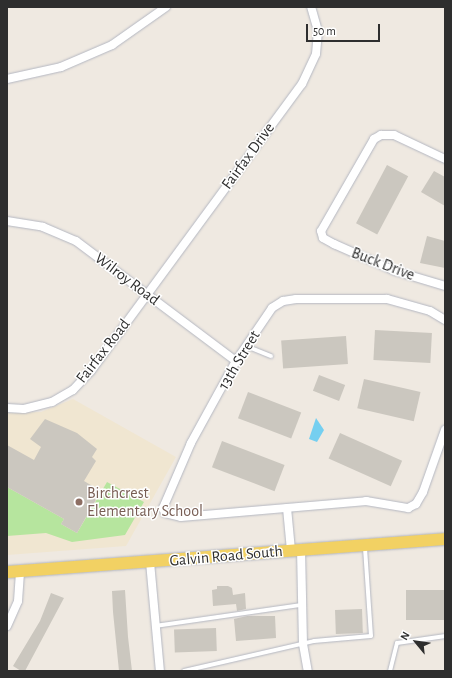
<!DOCTYPE html>
<style>
body{margin:0}
#map{position:relative;width:452px;height:678px;overflow:hidden;background:#efe9e1;font-family:"Alegreya Sans",sans-serif}
div>[style]{position:absolute}
.education>*{inset:0;background:#f0e6d1}
.green>*{inset:0;background:#b6e59e}
.water>*{inset:0;background:#75cff0}
.building>*{inset:0;background:#cbc7bf;transform-origin:0 0}
.roads{filter:drop-shadow(0 0 1px #b4b7c1) drop-shadow(0 0 1px #b4b7c1)}
.lane>*{height:4px;margin:-2px;padding:0 2px;transform-origin:2px;border-radius:2px;background:#fff}
.street>*{height:8px;margin:-4px;padding:0 4px;transform-origin:4px;border-radius:4px;background:#fff}
.primary>*{height:12px;margin:-6px;padding:0 6px;transform-origin:6px;border-radius:6px;background:#f2d163}
.dots>*{width:11px;height:11px;translate:-50% -50%;box-sizing:border-box;border:2px solid #fff;border-radius:50%}
span{translate:-50% -50%;white-space:nowrap;text-align:center;line-height:1.15;-webkit-text-stroke:3px #fff;paint-order:stroke}
.street-label{font-size:16px;color:#2e2e2e}
.education-label{font-size:16px;color:#785e54}
.left{translate:0 -50%;text-align:left}
.frame{position:absolute;inset:0;border:8px solid #2e2e2e;pointer-events:none}
.north{position:absolute;left:396px;top:622px;width:40px;height:40px;-webkit-text-stroke:3px #fff;paint-order:stroke;rotate:299deg;font-size:11px;font-weight:700;line-height:16px;text-align:center;color:#2e2e2e}
.north::after{content:'';display:block;margin:auto;width:14px;height:18px;background:#2e2e2e;clip-path:polygon(50% 0,100% 100%,50% 72%,0 100%)}
.scale{position:absolute;left:306px;top:24px;width:74px;height:18px;box-sizing:border-box;border:2px solid #2e2e2e;border-top:0;padding-left:5px;font-size:12px;line-height:14px;white-space:nowrap;color:#2e2e2e;-webkit-text-stroke:3px #fff;paint-order:stroke}
</style>
<div id="map">
<div class="education">
<div style="clip-path:polygon(73px 399px,176px 457px,126px 546px,7px 555px,7px 413px,41px 412px)"></div>
</div>
<div class="green">
<div style="clip-path:polygon(107px 482px,144px 502px,125px 535px,72px 542px,46px 533px,7px 536px,7px 487px,64px 519px,61px 524px,77px 533px)"></div>
</div>
<div class="water">
<div style="clip-path:polygon(316px 418px,324px 430px,317px 442px,309px 439px)"></div>
</div>
<div class="building">
<div style="left:387px;top:165px;width:24px;height:66px;rotate:28deg"></div>
<div style="clip-path:polygon(434px 171px,445px 177px,445px 206px,421px 192px)"></div>
<div style="clip-path:polygon(427px 236px,445px 241px,445px 268px,420px 263px)"></div>
<div style="left:375px;top:330px;width:57px;height:30px;rotate:3deg"></div>
<div style="left:346px;top:336px;width:28px;height:65px;rotate:86deg"></div>
<div style="left:319px;top:375px;width:28px;height:17px;rotate:21deg"></div>
<div style="left:364px;top:379px;width:58px;height:30px;rotate:13deg"></div>
<div style="left:248px;top:392px;width:57px;height:28px;rotate:21deg"></div>
<div style="clip-path:polygon(45px 419px,77px 433px,97px 449px,92px 457px,96px 461px,84px 481px,101px 491px,77px 533px,61px 524px,64px 519px,7px 487px,7px 445px,34px 460px,41px 447px,30px 439px)"></div>
<div style="left:340px;top:433px;width:68px;height:28px;rotate:24deg"></div>
<div style="left:222px;top:441px;width:67px;height:28px;rotate:21deg"></div>
<div style="clip-path:polygon(217px 586px,228px 586px,232px 588px,233px 595px,245px 593px,246px 609px,237px 611px,236px 604px,213px 606px,212px 590px,217px 589px)"></div>
<div style="clip-path:polygon(125px 590px,128px 637px,132px 671px,119px 671px,113px 612px,112px 591px)"></div>
<div style="left:445px;top:590px;width:30px;height:39px;rotate:90deg"></div>
<div style="clip-path:polygon(51px 593px,64px 598px,25px 671px,21px 671px,13px 666px,40px 621px)"></div>
<div style="left:362px;top:609px;width:24px;height:27px;rotate:88deg"></div>
<div style="clip-path:polygon(247px 616px,275px 616px,276px 638px,236px 641px,234px 619px)"></div>
<div style="left:216px;top:628px;width:23px;height:42px;rotate:88deg"></div>
</div>
<div class="roads">
<div class="lane">
<div style="left:246px;top:346px;width:27px;rotate:22deg"></div>
<div style="left:155px;top:626px;width:148px;rotate:-8.2deg"></div>
<div style="left:184px;top:671px;width:133px;rotate:-13deg"></div>
<div style="left:314px;top:641px;width:57px;rotate:-5deg"></div>
<div style="left:371px;top:636px;width:89px;rotate:-93.9deg"></div>
<div style="left:390px;top:671px;width:29px;rotate:-76deg"></div>
<div style="left:397px;top:643px;width:49px;rotate:-8.3deg"></div>
</div>
<div class="street">
<div style="left:7px;top:79px;width:55px;rotate:-12.5deg"></div>
<div style="left:61px;top:67px;width:56px;rotate:-23.3deg"></div>
<div style="left:112px;top:45px;width:66px;rotate:-35.1deg"></div>
<div style="left:445px;top:159px;width:56px;rotate:-154.8deg"></div>
<div style="left:394px;top:135px;width:13px;rotate:180deg"></div>
<div style="left:381px;top:135px;width:8px;rotate:150deg"></div>
<div style="left:374px;top:139px;width:106px;rotate:119.9deg"></div>
<div style="left:321px;top:231px;width:7px;rotate:74deg"></div>
<div style="left:323px;top:238px;width:13px;rotate:29deg"></div>
<div style="left:334px;top:244px;width:67px;rotate:23.9deg"></div>
<div style="left:395px;top:271px;width:52px;rotate:16.7deg"></div>
<div style="left:7px;top:221px;width:36px;rotate:9deg"></div>
<div style="left:43px;top:227px;width:36px;rotate:23deg"></div>
<div style="left:76px;top:241px;width:200px;rotate:36.9deg"></div>
<div style="left:445px;top:320px;width:17px;rotate:-149deg"></div>
<div style="left:430px;top:311px;width:45px;rotate:-164.4deg"></div>
<div style="left:387px;top:299px;width:91px;rotate:180deg"></div>
<div style="left:296px;top:299px;width:13px;rotate:171deg"></div>
<div style="left:283px;top:301px;width:13px;rotate:148deg"></div>
<div style="left:272px;top:308px;width:64px;rotate:124.2deg"></div>
<div style="left:236px;top:361px;width:94px;rotate:118.8deg"></div>
<div style="left:191px;top:443px;width:71px;rotate:113.3deg"></div>
<div style="left:163px;top:508px;width:5px;rotate:68deg"></div>
<div style="left:165px;top:513px;width:16px;rotate:14deg"></div>
<div style="left:181px;top:517px;width:186px;rotate:-4.9deg"></div>
<div style="left:366px;top:501px;width:43px;rotate:9.5deg"></div>
<div style="left:408px;top:508px;width:9px;rotate:-27deg"></div>
<div style="left:416px;top:504px;width:14px;rotate:-60deg"></div>
<div style="left:423px;top:492px;width:66px;rotate:-70.5deg"></div>
<div style="left:7px;top:408px;width:17px;rotate:3deg"></div>
<div style="left:24px;top:409px;width:29px;rotate:-14deg"></div>
<div style="left:52px;top:402px;width:24px;rotate:-30deg"></div>
<div style="left:73px;top:390px;width:26px;rotate:-47deg"></div>
<div style="left:91px;top:371px;width:356px;rotate:-53.7deg"></div>
<div style="left:302px;top:84px;width:33px;rotate:-65deg"></div>
<div style="left:316px;top:54px;width:23px;rotate:-85deg"></div>
<div style="left:318px;top:31px;width:25px;rotate:-106deg"></div>
<div style="left:287px;top:508px;width:42px;rotate:84.6deg"></div>
<div style="left:301px;top:549px;width:95px;rotate:88.8deg"></div>
<div style="left:303px;top:644px;width:27px;rotate:80deg"></div>
<div style="left:150px;top:562px;width:109px;rotate:84.8deg"></div>
<div style="left:7px;top:626px;width:27px;rotate:-66deg"></div>
<div style="left:18px;top:601px;width:30px;rotate:-86deg"></div>
</div>
<div class="primary">
<div style="left:7px;top:572px;width:439px;rotate:-4.3deg"></div>
</div>
</div>
<div class="dots">
<div style="left:79px;top:502px;background:#8d6e63"></div>
</div>
<div class="street-label">
<span style="left:248px;top:156px;rotate:-54deg">Fairfax Drive</span>
<span style="left:383px;top:264px;rotate:21deg">Buck Drive</span>
<span style="left:127px;top:279px;rotate:37deg">Wilroy Road</span>
<span style="left:103px;top:351px;rotate:-52deg">Fairfax Road</span>
<span style="left:239px;top:360px;rotate:-59deg">13th Street</span>
<span style="left:226px;top:556px;rotate:-5deg">Galvin Road South</span>
</div>
<div class="education-label">
<span class="left" style="left:87px;top:502px">Birchcrest<br>Elementary School</span>
</div>
<div class="frame"></div>
<div class="north">N</div>
<div class="scale">50 m</div>
</div>
